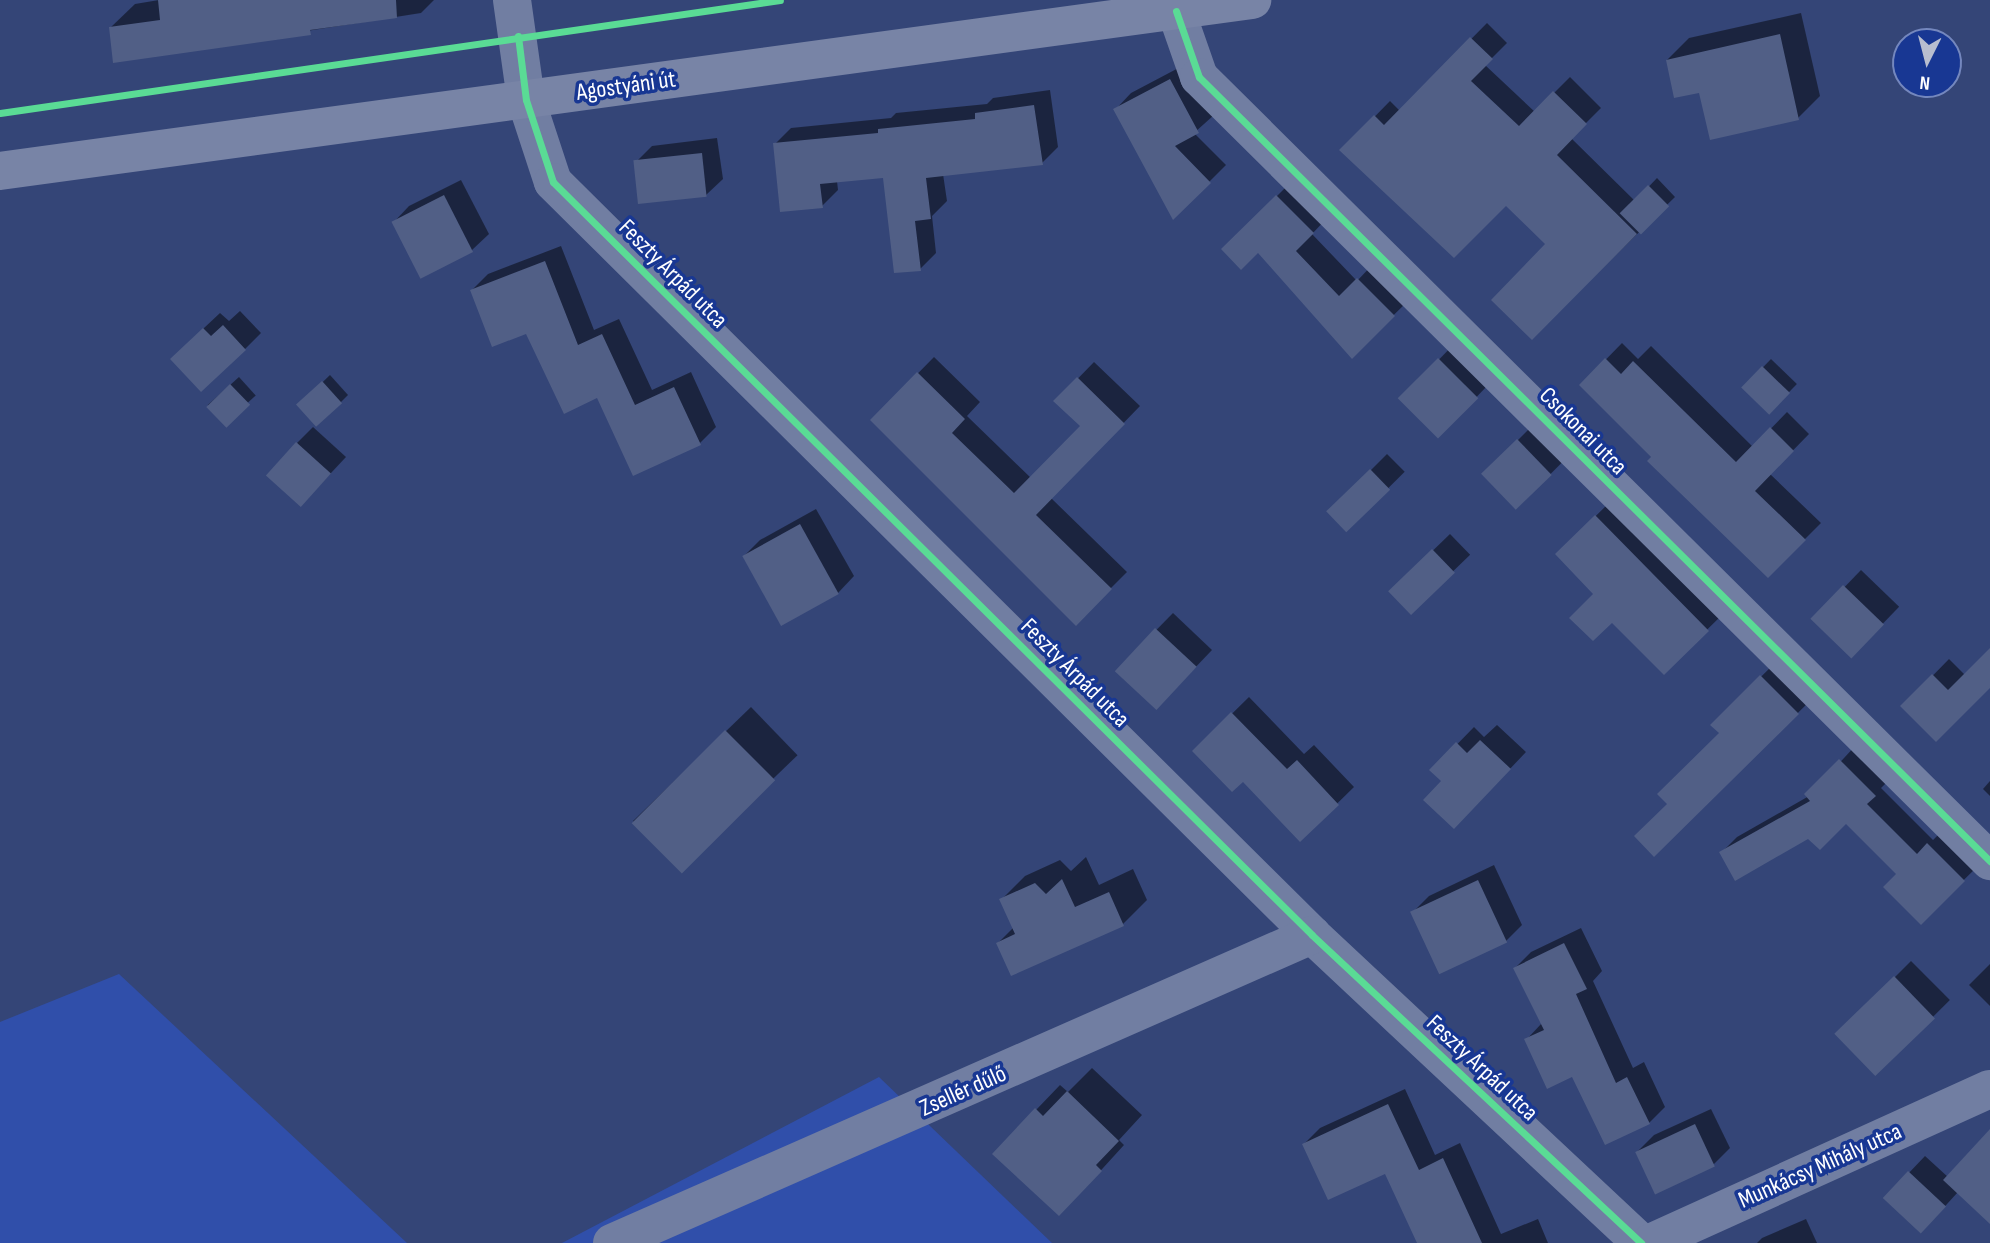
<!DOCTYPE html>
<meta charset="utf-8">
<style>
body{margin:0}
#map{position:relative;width:1990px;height:1243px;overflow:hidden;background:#344577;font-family:"Sofia Sans Condensed",sans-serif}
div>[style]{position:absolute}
.green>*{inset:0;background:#304faa}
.shadow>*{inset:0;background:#0007;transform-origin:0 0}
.building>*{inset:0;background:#515f86;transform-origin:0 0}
.minor>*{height:38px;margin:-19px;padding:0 19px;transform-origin:19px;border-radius:19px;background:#717ea2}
.secondary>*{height:38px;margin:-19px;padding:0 19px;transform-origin:19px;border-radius:19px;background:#7884a6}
.cycleway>*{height:7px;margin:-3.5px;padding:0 3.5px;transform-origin:3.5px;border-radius:3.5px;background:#5adb95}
span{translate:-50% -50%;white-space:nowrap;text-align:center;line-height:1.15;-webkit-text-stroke:7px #183793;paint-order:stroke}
.street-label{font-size:24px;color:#fff}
.north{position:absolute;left:1892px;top:28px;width:70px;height:70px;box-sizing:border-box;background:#183793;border:2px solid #7487be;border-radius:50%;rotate:186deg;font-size:19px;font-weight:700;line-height:28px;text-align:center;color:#fff}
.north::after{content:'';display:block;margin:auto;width:24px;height:32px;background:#b8becf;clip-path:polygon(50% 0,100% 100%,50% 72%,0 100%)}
</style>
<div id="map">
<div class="green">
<div style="clip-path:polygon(119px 974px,407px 1243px,0 1243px,0 1022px)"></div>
<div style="clip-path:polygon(879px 1077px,1052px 1243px,562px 1243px)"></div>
</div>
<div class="shadow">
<div style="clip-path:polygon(159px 0,434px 0,421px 13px,115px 61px,110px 28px,135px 4px)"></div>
<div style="clip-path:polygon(1801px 13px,1820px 96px,1798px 118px,1701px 90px,1667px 60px,1689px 38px)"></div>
<div style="clip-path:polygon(1487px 23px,1507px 43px,1485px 65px,1535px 112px,1570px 77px,1601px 108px,1571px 138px,1635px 201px,1657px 178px,1675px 197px,1532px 337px,1548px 244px,1506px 204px,1342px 150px,1390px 101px,1400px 111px)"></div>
<div style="clip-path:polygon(1186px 64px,1214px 115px,1194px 133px,1226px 165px,1173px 218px,1115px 110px,1131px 93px)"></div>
<div style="clip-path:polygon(1050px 90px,1058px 147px,1042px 163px,943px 174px,947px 201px,932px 216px,936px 253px,920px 269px,885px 176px,837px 181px,838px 190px,822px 206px,775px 144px,791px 128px,891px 118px,896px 113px,987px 104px,993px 98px)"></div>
<div style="clip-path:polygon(717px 138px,723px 179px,706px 195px,636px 162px,652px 146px)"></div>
<div style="clip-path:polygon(461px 180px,489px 234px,472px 250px,421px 277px,393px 223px,409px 206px)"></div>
<div style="clip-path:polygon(1293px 180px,1329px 216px,1312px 234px,1357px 281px,1374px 263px,1410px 299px,1352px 356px,1258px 251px,1224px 249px)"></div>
<div style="clip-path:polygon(561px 246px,594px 330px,619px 319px,652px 390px,691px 372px,716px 427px,700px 443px,598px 396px,527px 332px,472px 290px,488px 274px)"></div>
<div style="clip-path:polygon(240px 311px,261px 333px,245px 349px,188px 343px,220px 313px,229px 321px)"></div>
<div style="left:1455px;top:343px;width:53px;height:78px;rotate:44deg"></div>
<div style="clip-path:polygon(1622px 343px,1638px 359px,1651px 346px,1753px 447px,1787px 412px,1809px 434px,1770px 474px,1821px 523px,1768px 576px,1581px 385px)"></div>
<div style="clip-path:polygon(934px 357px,980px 402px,967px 416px,1031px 478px,1082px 426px,1056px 401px,1094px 362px,1140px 406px,1051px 498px,1127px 572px,1076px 623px,872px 420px)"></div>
<div style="left:1771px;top:359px;width:36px;height:40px;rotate:44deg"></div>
<div style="clip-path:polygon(330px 375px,348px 395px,341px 402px,299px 405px)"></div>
<div style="left:239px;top:377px;width:25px;height:42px;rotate:48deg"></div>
<div style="left:1534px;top:424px;width:47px;height:71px;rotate:45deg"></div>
<div style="clip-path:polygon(313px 427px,346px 457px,317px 488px,297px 443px)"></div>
<div style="left:1387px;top:454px;width:25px;height:82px;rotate:45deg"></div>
<div style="clip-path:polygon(1612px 500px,1724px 613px,1664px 672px,1612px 620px,1596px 594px,1557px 554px)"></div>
<div style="clip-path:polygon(816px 509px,854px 576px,838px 593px,744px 556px,760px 540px)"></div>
<div style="left:1450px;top:534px;width:29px;height:83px;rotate:46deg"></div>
<div style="left:1861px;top:570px;width:53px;height:69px;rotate:44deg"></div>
<div style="clip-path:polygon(1173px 613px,1212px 650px,1172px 692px,1116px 671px)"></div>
<div style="clip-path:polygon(1990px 650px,1990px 685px,1903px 706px,1949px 659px,1965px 675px)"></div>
<div style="clip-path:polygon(1778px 660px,1814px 697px,1654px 855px,1669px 804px,1721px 733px,1712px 725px)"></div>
<div style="clip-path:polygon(1249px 697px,1304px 754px,1314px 745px,1354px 787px,1300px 840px,1243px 780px,1194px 751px)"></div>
<div style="left:751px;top:707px;width:67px;height:164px;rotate:46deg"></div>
<div style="clip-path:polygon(1497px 725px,1526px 752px,1470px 811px,1432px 770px,1474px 727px,1484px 737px)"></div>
<div style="clip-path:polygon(1856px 745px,1890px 779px,1881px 788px,1933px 840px,1944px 829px,1979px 865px,1921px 922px,1898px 874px,1846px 822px,1809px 837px,1721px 853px,1737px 837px,1809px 796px)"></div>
<div style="clip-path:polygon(1990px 781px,1990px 796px,1983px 789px)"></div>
<div style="clip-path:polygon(1086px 857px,1099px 885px,1133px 869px,1147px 900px,1123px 924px,998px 943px,1014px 927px,1001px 900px,1025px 876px,1060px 860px,1071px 871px)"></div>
<div style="clip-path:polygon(1494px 865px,1522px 925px,1506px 941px,1413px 912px,1429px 896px)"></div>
<div style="clip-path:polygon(1581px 928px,1602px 971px,1593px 981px,1633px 1068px,1644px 1062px,1665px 1107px,1649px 1123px,1526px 1040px,1542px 1023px,1515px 968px,1531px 952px)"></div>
<div style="left:1911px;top:961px;width:55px;height:104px;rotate:45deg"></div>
<div style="clip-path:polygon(1990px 964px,1990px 1006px,1969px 985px)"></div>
<div style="clip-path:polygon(1092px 1068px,1142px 1115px,1119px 1140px,1124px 1145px,1083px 1190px,1036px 1110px,1060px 1085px,1068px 1092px)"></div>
<div style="clip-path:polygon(1405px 1089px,1435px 1155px,1460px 1143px,1501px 1234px,1538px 1219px,1548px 1243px,1419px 1243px,1386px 1171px,1304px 1144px,1320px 1128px)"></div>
<div style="clip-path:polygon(1711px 1109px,1730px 1148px,1714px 1164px,1638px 1151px,1654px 1135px)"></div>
<div style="clip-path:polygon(1990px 1132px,1990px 1216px,1958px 1192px,1937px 1215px,1885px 1198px,1925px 1156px,1948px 1177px)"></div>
<div style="clip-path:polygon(1806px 1219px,1817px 1243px,1757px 1243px,1762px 1238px)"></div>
</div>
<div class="building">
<div style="clip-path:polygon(158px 0,396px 0,397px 18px,310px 30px,311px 35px,113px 63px,109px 27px,160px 20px)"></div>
<div style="clip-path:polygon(1780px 34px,1799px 120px,1710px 140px,1699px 93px,1674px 98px,1666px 60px)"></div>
<div style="clip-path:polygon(1470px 37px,1493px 59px,1471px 81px,1519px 126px,1553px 91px,1587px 124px,1557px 155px,1637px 234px,1532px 340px,1491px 300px,1545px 244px,1506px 206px,1454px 258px,1339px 150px,1374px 115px,1384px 125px)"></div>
<div style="clip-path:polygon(1170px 79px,1199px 133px,1175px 146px,1211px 183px,1173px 220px,1113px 109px)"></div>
<div style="clip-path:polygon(1034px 105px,1043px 165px,926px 178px,931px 219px,915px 221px,921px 271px,894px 273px,883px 178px,820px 184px,823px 208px,780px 212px,773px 143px,878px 133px,878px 129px,975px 119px,975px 113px)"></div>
<div style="left:702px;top:153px;width:44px;height:69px;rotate:84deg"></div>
<div style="left:1648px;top:185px;width:30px;height:40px;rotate:45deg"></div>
<div style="left:444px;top:195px;width:64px;height:59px;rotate:63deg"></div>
<div style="clip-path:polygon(1276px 195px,1314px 233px,1296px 251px,1339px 296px,1357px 278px,1395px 316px,1352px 359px,1258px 253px,1241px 270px,1221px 249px)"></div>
<div style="clip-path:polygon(545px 261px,578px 345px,602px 334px,635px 405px,674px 387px,701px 445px,633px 476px,597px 398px,564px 414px,526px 334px,492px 347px,470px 290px)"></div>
<div style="clip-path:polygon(223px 325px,246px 350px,201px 392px,170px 359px,203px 328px,211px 336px)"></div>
<div style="left:1438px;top:358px;width:57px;height:57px;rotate:45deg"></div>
<div style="clip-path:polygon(1605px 358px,1621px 374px,1633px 361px,1736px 462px,1770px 427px,1794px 451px,1755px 491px,1806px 540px,1768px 578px,1647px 461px,1651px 457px,1579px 385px)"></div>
<div style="left:1762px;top:366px;width:39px;height:30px;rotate:44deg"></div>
<div style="clip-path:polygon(917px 372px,965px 419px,952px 433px,1014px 493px,1080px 426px,1053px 401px,1077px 377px,1125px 424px,1036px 515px,1112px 589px,1076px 626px,870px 420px)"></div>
<div style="left:322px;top:381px;width:30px;height:35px;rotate:48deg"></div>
<div style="left:230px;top:384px;width:29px;height:33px;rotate:46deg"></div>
<div style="left:1517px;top:439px;width:50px;height:50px;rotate:46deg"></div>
<div style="left:296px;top:442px;width:47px;height:45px;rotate:42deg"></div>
<div style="left:1370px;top:469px;width:29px;height:61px;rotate:46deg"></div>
<div style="clip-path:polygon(1595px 515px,1709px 631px,1664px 675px,1612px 623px,1593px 641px,1569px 618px,1593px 594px,1555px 554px)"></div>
<div style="left:800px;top:524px;width:80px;height:66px;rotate:61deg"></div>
<div style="left:1432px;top:549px;width:33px;height:61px;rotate:46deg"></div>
<div style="left:1843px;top:585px;width:57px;height:47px;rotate:44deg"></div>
<div style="left:1155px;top:628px;width:57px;height:59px;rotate:43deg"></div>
<div style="clip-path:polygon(1990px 648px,1990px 688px,1936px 742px,1900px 706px,1932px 674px,1948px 690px)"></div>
<div style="clip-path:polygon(1760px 675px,1799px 714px,1654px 857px,1634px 836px,1667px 804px,1657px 794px,1719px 733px,1710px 725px)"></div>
<div style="clip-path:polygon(1231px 712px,1287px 769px,1297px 760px,1339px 805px,1300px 842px,1243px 782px,1232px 792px,1192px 751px)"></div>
<div style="left:725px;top:730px;width:71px;height:132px;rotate:45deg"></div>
<div style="clip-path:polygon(1480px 740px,1511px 769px,1454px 829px,1423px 800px,1441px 781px,1429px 770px,1456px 742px,1467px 753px)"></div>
<div style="clip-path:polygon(1839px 759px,1876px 796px,1867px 804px,1917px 854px,1927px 843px,1965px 881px,1921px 925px,1883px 887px,1896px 874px,1846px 824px,1820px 850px,1808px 839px,1735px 881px,1719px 852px,1810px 801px,1804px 794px)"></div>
<div style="clip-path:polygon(1062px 879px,1075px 907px,1109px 892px,1124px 926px,1011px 976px,996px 943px,1015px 934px,999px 899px,1035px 883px,1046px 894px)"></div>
<div style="left:1478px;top:880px;width:69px;height:75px;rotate:65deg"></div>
<div style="clip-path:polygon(1564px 943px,1587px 989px,1576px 994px,1616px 1083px,1627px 1077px,1650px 1124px,1605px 1145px,1572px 1077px,1547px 1089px,1524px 1039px,1544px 1030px,1513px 968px)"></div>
<div style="left:1894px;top:976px;width:59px;height:83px;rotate:46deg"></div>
<div style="clip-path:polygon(1067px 1091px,1119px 1141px,1096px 1165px,1102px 1171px,1059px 1216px,992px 1154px,1035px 1108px,1043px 1116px)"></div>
<div style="clip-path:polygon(1388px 1104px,1419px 1170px,1443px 1158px,1482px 1243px,1417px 1243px,1385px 1174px,1328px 1200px,1302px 1144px)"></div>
<div style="left:1695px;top:1124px;width:47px;height:66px;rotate:65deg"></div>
<div style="clip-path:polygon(1990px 1129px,1990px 1224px,1943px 1180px)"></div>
<div style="left:1908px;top:1171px;width:52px;height:37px;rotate:43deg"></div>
</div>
<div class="minor">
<div style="left:512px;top:0;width:101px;rotate:82deg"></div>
<div style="left:526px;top:100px;width:86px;rotate:71.8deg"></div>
<div style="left:553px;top:182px;width:1069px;rotate:44.77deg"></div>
<div style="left:1312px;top:935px;width:451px;rotate:43.1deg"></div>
<div style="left:1176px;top:11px;width:70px;rotate:70.8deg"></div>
<div style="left:1199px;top:77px;width:1114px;rotate:44.75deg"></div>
<div style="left:612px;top:1243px;width:765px;rotate:-23.75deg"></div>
<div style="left:1650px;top:1243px;width:373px;rotate:-24.4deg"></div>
</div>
<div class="secondary">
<div style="left:0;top:171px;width:1264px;rotate:-7.78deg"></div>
</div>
<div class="cycleway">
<div style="left:1176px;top:11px;width:70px;rotate:70.8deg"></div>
<div style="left:1199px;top:77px;width:1114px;rotate:44.75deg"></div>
<div style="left:518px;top:36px;width:64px;rotate:82.9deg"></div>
<div style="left:526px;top:100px;width:86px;rotate:71.8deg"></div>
<div style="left:553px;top:182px;width:1069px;rotate:44.77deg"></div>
<div style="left:1312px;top:935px;width:451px;rotate:43.1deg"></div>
<div style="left:0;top:113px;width:788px;rotate:-8.24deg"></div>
</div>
<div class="street-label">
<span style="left:626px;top:86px;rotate:-8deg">Agostyáni út</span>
<span style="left:673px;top:274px;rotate:45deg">Feszty Árpád utca</span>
<span style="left:1583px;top:431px;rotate:45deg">Csokonai utca</span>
<span style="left:1075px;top:673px;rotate:45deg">Feszty Árpád utca</span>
<span style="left:1482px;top:1068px;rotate:43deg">Feszty Árpád utca</span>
<span style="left:963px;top:1091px;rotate:-24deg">Zsellér dűlő</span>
<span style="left:1820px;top:1166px;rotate:-24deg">Munkácsy Mihály utca</span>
</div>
<div class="north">N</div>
</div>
